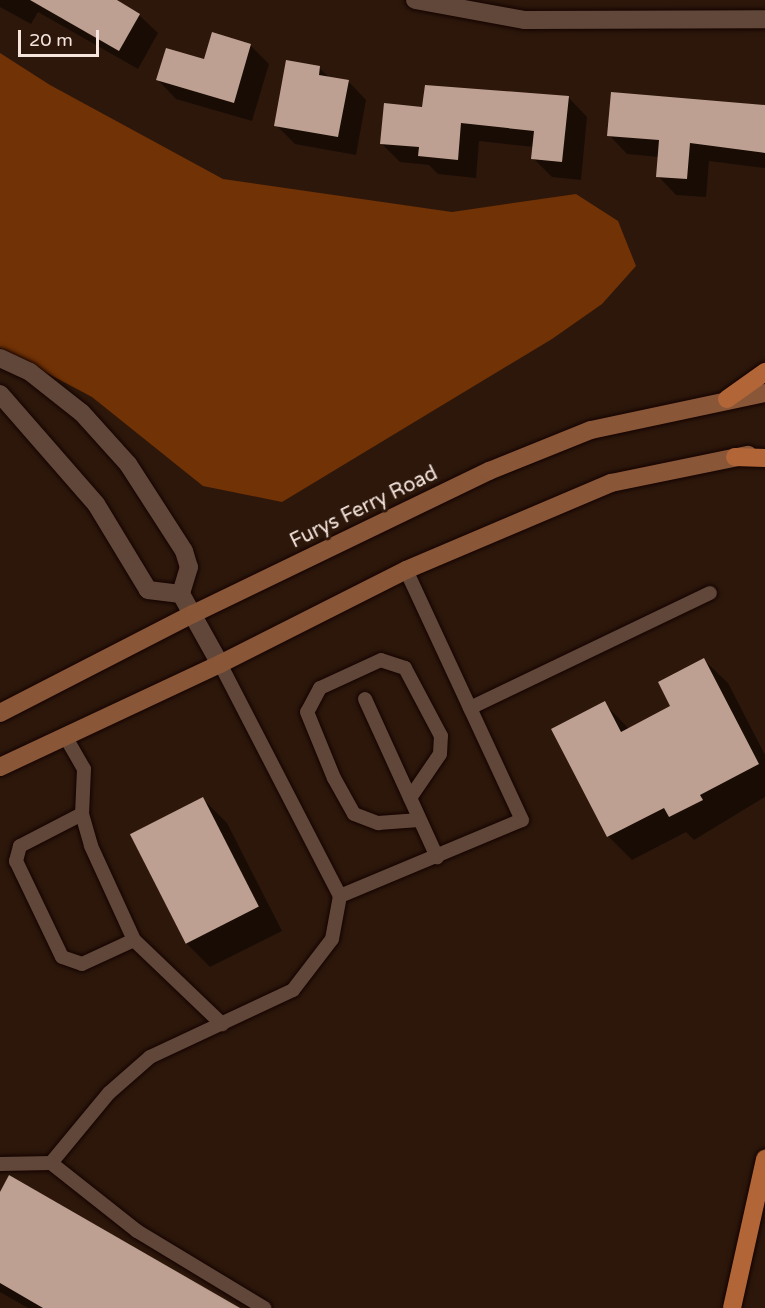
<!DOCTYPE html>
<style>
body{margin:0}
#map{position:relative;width:765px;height:1308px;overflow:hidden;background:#2d170b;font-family:"Varela Round",sans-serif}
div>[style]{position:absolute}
.forest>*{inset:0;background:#713205}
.shadow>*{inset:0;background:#0007}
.building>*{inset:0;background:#bda091;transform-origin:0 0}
.roads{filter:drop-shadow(0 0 2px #140300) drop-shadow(0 0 2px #140300)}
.lane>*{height:14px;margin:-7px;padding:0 7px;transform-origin:7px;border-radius:7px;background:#604739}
.street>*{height:18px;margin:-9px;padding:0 9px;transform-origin:9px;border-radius:9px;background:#604739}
.secondary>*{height:18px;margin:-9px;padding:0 9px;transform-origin:9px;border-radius:9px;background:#895638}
.primary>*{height:18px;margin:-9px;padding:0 9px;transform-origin:9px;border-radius:9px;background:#b26637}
span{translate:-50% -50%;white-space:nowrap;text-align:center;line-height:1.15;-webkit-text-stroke:6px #2d170b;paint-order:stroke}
.street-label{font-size:20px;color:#f5e5dd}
.scale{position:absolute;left:18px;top:30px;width:81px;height:27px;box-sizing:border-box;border:3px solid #f5e5dd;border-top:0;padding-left:8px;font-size:18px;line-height:21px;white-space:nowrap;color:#f5e5dd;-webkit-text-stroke:4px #2d170b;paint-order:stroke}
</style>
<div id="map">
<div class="forest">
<div style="clip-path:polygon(0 53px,50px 85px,223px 179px,452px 212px,576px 194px,618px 221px,636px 266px,602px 304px,552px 339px,282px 502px,203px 486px,92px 397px,0 348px)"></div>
</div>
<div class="shadow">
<div style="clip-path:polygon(0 0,114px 0,139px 15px,158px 33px,138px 69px,38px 12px,31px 24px,0 7px)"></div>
<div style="clip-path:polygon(250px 45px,269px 64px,252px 121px,176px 99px,158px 80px)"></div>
<div style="clip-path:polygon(319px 68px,330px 78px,348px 81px,366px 100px,356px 155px,295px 144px,276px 125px)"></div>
<div style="clip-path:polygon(569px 98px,587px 117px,581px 180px,552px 177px,533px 158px,534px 147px,479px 141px,476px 178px,438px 174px,429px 165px,400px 162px,381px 143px,424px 109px)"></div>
<div style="clip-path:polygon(765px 108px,765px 168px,709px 161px,706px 197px,676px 195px,658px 176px,659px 157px,627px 154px,609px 135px)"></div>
<div style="clip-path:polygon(704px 660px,728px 683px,765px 755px,765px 797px,694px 840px,686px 832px,632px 860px,608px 836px,604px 703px,629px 729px,672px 707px)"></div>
<div style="clip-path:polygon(203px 799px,227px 823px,282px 931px,210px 967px,186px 943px,132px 836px)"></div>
<div style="clip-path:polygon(0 1195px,237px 1308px,28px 1308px,0 1292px)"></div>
</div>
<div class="building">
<div style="clip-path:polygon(30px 0,117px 0,140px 14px,119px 51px)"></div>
<div style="clip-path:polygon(212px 32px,251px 44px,234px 103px,156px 80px,166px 48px,204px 59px)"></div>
<div style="clip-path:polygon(286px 60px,320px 66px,319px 75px,349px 80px,338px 137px,274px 126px)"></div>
<div style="clip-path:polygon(425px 85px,569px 96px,562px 162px,531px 159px,534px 131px,461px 123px,458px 160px,418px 156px,419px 147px,380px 144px,384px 103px,422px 107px)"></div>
<div style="clip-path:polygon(611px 92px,765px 105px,765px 153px,690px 143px,687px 179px,656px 177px,659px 140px,607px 136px)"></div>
<div style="clip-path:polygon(704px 658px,759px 764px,700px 795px,703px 800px,669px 817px,664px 808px,607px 837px,551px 729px,605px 701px,621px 732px,670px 706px,658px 682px)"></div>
<div style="left:203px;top:797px;width:123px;height:82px;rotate:63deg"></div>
<div style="clip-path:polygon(9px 1175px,240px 1308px,43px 1308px,0 1283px,0 1192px)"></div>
</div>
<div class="roads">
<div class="lane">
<div style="left:365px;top:699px;width:174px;rotate:65.5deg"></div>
<div style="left:470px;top:708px;width:266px;rotate:-25.6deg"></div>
<div style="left:65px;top:736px;width:38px;rotate:60deg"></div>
<div style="left:84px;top:769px;width:45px;rotate:92.5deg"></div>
<div style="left:82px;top:814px;width:70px;rotate:152.7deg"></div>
<div style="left:20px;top:846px;width:16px;rotate:105deg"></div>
<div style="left:16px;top:861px;width:106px;rotate:64.4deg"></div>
<div style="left:62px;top:957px;width:21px;rotate:19deg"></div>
<div style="left:82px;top:964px;width:57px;rotate:-24.8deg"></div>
<div style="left:134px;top:940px;width:122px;rotate:43.7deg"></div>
<div style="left:410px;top:798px;width:53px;rotate:-55.7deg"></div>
<div style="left:440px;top:754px;width:18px;rotate:-87deg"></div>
<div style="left:441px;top:736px;width:77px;rotate:-117.9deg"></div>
<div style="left:405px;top:668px;width:25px;rotate:-162deg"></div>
<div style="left:381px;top:660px;width:67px;rotate:155.3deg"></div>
<div style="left:320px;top:688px;width:27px;rotate:118deg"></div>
<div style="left:307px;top:712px;width:71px;rotate:67.8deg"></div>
<div style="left:334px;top:778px;width:41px;rotate:60.9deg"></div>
<div style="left:354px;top:814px;width:26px;rotate:21deg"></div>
<div style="left:378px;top:823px;width:41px;rotate:-4.2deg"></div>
<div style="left:82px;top:814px;width:33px;rotate:74deg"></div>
<div style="left:91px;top:846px;width:103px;rotate:65.4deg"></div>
<div style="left:340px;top:896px;width:197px;rotate:-22.7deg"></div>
<div style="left:522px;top:820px;width:276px;rotate:-114.9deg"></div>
<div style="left:51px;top:1163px;width:91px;rotate:-50.4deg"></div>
<div style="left:109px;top:1093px;width:55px;rotate:-41.3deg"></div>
<div style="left:150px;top:1057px;width:158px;rotate:-25.1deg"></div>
<div style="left:293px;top:990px;width:64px;rotate:-52.6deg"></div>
<div style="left:332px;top:939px;width:44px;rotate:-79.5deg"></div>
<div style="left:340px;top:896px;width:261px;rotate:-117.3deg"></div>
<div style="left:0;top:1164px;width:51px;rotate:-1.1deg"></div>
<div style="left:51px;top:1163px;width:110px;rotate:38.3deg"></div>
<div style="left:137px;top:1231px;width:149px;rotate:31.2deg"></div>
</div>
<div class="street">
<div style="left:415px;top:0;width:112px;rotate:10.3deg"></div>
<div style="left:525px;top:20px;width:240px;rotate:-0.2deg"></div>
<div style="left:0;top:358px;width:33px;rotate:25deg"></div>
<div style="left:30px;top:372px;width:66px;rotate:38.3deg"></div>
<div style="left:82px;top:413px;width:69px;rotate:48deg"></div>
<div style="left:128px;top:464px;width:103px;rotate:57.2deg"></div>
<div style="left:184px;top:551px;width:17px;rotate:73deg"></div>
<div style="left:189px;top:567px;width:28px;rotate:107deg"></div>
<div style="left:181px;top:594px;width:80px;rotate:60.9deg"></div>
<div style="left:0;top:394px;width:146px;rotate:48.9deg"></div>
<div style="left:96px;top:504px;width:100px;rotate:58.8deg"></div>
<div style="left:148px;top:590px;width:33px;rotate:7deg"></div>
</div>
<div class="secondary">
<div style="left:0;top:713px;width:217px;rotate:-27.2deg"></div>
<div style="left:193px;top:614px;width:329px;rotate:-25.8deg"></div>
<div style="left:489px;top:471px;width:110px;rotate:-21.9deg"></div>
<div style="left:591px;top:430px;width:178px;rotate:-12deg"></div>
<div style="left:0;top:767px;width:243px;rotate:-25.1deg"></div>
<div style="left:220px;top:664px;width:208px;rotate:-26.8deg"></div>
<div style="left:406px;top:570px;width:223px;rotate:-23deg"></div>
<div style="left:611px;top:483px;width:140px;rotate:-11.6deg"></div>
</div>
<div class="primary">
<div style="left:727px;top:399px;width:47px;rotate:-35.4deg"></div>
<div style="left:735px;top:457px;width:30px;rotate:2deg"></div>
<div style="left:732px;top:1308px;width:153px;rotate:-77.5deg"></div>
</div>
</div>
<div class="street-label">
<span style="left:364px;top:508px;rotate:-26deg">Furys Ferry Road</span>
</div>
<div class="scale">20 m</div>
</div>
